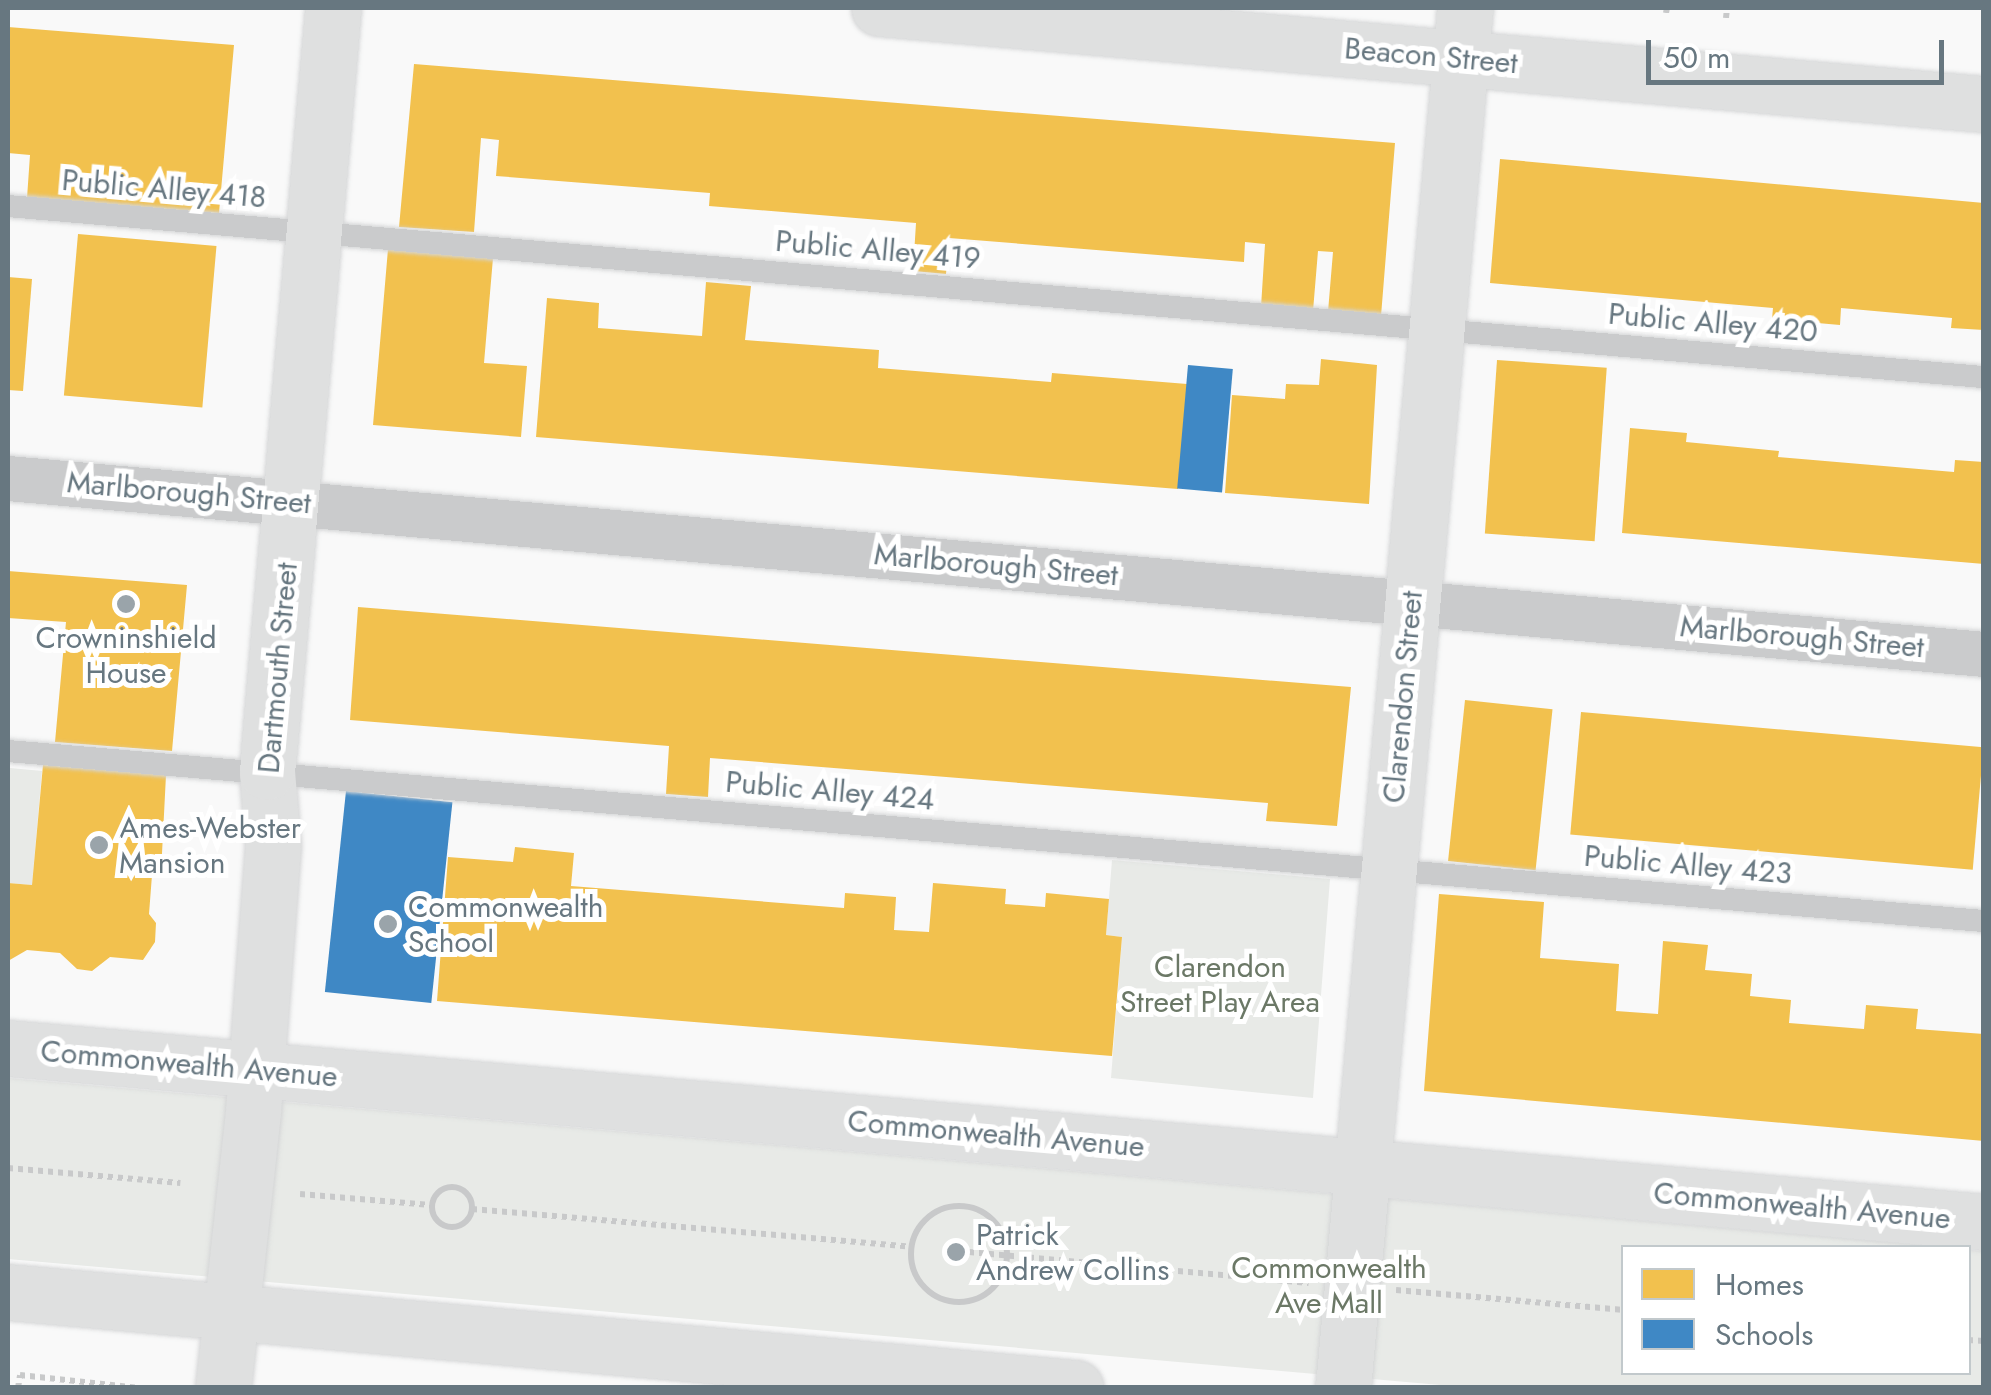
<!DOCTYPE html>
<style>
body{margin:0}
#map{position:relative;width:1991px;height:1395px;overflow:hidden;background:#f9f9f9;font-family:Jost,sans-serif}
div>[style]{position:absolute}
.green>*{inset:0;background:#e8eae7}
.homes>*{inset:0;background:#f2c14e;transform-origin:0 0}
.schools>*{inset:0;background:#3f88c5;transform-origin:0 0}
.path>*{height:6px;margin-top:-3px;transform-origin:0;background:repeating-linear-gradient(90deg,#c8c9ca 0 5px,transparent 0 10px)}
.path>.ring{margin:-3px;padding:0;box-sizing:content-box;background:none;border:6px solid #c8c9ca;border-radius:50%}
.roads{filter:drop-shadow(0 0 2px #d4d5d6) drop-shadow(0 0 2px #d4d5d6)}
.service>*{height:22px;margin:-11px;padding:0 11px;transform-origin:11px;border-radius:11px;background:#cacbcc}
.minor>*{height:45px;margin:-22.5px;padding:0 22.5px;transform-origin:22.5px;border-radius:22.5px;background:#cacbcc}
.secondary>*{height:55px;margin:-27.5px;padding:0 27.5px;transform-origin:27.5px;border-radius:27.5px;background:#dfe0e0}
.primary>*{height:55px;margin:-27.5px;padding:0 27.5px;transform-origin:27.5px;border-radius:27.5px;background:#dfe0e0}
.dots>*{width:28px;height:28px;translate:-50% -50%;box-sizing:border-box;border:5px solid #fff;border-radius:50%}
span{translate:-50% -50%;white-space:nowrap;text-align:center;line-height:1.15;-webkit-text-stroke:10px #fff;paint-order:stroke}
.street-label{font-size:30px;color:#677780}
.poi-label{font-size:30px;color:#677780}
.left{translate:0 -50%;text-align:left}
.park-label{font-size:30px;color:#6b7866}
.frame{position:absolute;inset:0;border:10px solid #677780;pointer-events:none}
.legend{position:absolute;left:1621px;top:1245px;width:350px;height:130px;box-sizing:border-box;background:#fff;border:2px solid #c2c9cc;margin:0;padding:12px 18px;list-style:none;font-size:30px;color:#677780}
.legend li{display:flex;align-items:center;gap:20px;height:50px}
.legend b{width:50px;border:2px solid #c2c9cc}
.scale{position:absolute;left:1646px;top:40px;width:298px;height:45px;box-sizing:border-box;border:5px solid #677780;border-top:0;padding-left:12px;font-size:30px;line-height:35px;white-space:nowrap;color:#677780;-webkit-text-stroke:8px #fff;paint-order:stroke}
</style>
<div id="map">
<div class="green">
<div style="clip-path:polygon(10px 768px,42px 771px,32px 885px,8px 883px)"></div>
<div style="clip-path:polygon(1112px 860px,1330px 879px,1313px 1098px,1111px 1078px,1122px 937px,1106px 935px)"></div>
<div style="clip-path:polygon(8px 1078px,1943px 1247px,1624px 1248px,1624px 1372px,1968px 1372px,1969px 1250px,1983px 1251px,1983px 1387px,1463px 1387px,8px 1259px)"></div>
</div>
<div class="homes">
<div style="clip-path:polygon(8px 27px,234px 45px,219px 213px,27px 198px,30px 155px,8px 153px)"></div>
<div style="clip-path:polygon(414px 64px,1395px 143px,1381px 316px,1328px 312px,1333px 252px,1318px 251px,1313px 311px,1261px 307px,1265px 244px,1245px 242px,1244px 262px,949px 238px,946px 274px,913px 271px,916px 223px,709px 206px,710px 193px,496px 176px,499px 140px,481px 138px,474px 232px,399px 227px)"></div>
<div style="clip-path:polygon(1500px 159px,1984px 203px,1984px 330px,1951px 328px,1952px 318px,1841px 308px,1840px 325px,1772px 319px,1773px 308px,1490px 283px)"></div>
<div style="left:78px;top:234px;width:139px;height:162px;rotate:5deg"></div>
<div style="clip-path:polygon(388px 249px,493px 258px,484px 363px,527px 366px,521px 437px,373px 425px)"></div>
<div style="clip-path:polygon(8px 277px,32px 279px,23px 391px,8px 390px)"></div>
<div style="clip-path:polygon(706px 282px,751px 286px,745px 340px,879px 350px,878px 368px,1051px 382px,1052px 373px,1187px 384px,1178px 489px,536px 437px,547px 298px,599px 303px,598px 328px,702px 336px)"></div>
<div style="clip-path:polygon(1321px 359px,1377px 365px,1369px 504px,1225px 493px,1232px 395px,1285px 399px,1286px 384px,1319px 385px)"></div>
<div style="left:1497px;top:360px;width:110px;height:174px;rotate:4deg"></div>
<div style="clip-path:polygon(1630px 428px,1687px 433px,1686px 442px,1779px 451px,1778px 457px,1954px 472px,1955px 460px,1984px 462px,1984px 564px,1622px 533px)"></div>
<div style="clip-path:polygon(8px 571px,187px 585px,172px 751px,55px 742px,66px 622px,8px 618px)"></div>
<div style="clip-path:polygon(358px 607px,1351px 687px,1337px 826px,1266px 821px,1268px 803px,710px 758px,708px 797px,666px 794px,669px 746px,350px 720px)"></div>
<div style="left:1465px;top:700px;width:88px;height:162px;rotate:6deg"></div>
<div style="left:1581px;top:712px;width:404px;height:123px;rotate:5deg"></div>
<div style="clip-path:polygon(43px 765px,166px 775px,161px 873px,152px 875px,149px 914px,156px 923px,155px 942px,143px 960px,110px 957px,92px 971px,77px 969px,60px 953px,27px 950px,8px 961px,8px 883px,32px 885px)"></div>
<div style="clip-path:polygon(515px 847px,574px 853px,571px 886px,844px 908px,845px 893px,896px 897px,894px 930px,929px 932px,933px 883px,1006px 889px,1005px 904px,1045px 907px,1046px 893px,1109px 899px,1106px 935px,1122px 937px,1112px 1056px,437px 1001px,448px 857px,513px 862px)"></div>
<div style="clip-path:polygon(1439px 894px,1544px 902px,1540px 958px,1619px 964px,1616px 1011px,1658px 1014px,1663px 941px,1708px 945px,1705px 970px,1752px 974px,1750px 996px,1791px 1000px,1789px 1023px,1864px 1029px,1866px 1005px,1918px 1009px,1916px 1029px,1984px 1034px,1984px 1141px,1424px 1091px)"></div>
</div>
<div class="schools">
<div style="left:1188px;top:365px;width:45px;height:124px;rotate:5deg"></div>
<div style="left:346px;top:791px;width:107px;height:202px;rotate:6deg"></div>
</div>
<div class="path">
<div style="left:1666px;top:13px;width:5px;rotate:-79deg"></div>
<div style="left:1726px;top:18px;width:10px;rotate:-84deg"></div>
<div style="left:8px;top:1168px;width:173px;rotate:5deg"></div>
<div class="ring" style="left:432px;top:1187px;width:34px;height:34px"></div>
<div style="left:300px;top:1194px;width:131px;rotate:4.8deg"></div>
<div class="ring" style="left:911px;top:1206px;width:90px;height:90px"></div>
<div style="left:472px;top:1209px;width:441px;rotate:4.9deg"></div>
<div style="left:969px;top:1252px;width:341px;rotate:5.2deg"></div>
<div style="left:1396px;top:1290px;width:229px;rotate:5deg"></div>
<div style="left:1968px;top:1340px;width:16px;rotate:4deg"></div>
<div style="left:18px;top:1388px;width:13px;rotate:-81deg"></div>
<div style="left:20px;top:1375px;width:120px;rotate:6.2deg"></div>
</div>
<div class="roads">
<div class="service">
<div style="left:8px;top:206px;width:1983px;rotate:4.95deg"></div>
<div style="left:8px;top:751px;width:1983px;rotate:4.92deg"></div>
</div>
<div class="minor">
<div style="left:8px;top:478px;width:1984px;rotate:5.09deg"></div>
</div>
<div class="secondary">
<div style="left:223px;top:1388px;width:279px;rotate:-83.8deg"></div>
<div style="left:253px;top:1111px;width:266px;rotate:-85.7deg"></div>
<div style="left:273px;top:846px;width:74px;rotate:-94.6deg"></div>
<div style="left:267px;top:772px;width:767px;rotate:-85.06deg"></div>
<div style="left:1343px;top:1388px;width:1385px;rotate:-84.95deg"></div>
</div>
<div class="primary">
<div style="left:879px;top:8px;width:1109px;rotate:4.97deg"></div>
<div style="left:8px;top:1048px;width:1984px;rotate:5.03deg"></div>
<div style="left:8px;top:1292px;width:1072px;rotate:5.14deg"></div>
</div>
</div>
<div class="dots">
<div style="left:126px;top:604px;background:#9aa4aa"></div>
<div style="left:99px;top:845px;background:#9aa4aa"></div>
<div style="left:388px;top:924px;background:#9aa4aa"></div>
<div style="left:956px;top:1252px;background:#9aa4aa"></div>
</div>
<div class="street-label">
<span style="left:1431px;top:56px;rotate:5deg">Beacon Street</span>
<span style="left:164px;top:189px;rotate:5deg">Public Alley 418</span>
<span style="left:878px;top:250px;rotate:5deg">Public Alley 419</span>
<span style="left:1713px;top:323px;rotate:5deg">Public Alley 420</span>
<span style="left:189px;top:493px;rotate:5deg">Marlborough Street</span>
<span style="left:996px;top:565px;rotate:5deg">Marlborough Street</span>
<span style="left:1802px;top:637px;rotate:5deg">Marlborough Street</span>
<span style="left:278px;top:668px;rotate:-85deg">Dartmouth Street</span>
<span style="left:1403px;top:697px;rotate:-85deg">Clarendon Street</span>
<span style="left:830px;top:791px;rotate:5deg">Public Alley 424</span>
<span style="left:1688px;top:865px;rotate:5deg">Public Alley 423</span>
<span style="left:189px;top:1064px;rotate:5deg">Commonwealth Avenue</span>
<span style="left:996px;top:1134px;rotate:5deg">Commonwealth Avenue</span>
<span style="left:1802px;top:1206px;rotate:5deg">Commonwealth Avenue</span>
</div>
<div class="poi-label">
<span style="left:126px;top:655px">Crowninshield<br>House</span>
<span class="left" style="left:119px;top:845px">Ames-Webster<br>Mansion</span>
<span class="left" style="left:408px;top:924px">Commonwealth<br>School</span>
<span class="left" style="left:976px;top:1252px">Patrick<br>Andrew Collins</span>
</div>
<div class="park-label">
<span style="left:1220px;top:984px">Clarendon<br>Street Play Area</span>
<span style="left:1329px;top:1285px">Commonwealth<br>Ave Mall</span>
</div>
<div class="frame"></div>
<ul class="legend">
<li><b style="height:28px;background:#f2c14e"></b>Homes</li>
<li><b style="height:28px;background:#3f88c5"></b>Schools</li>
</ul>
<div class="scale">50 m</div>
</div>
